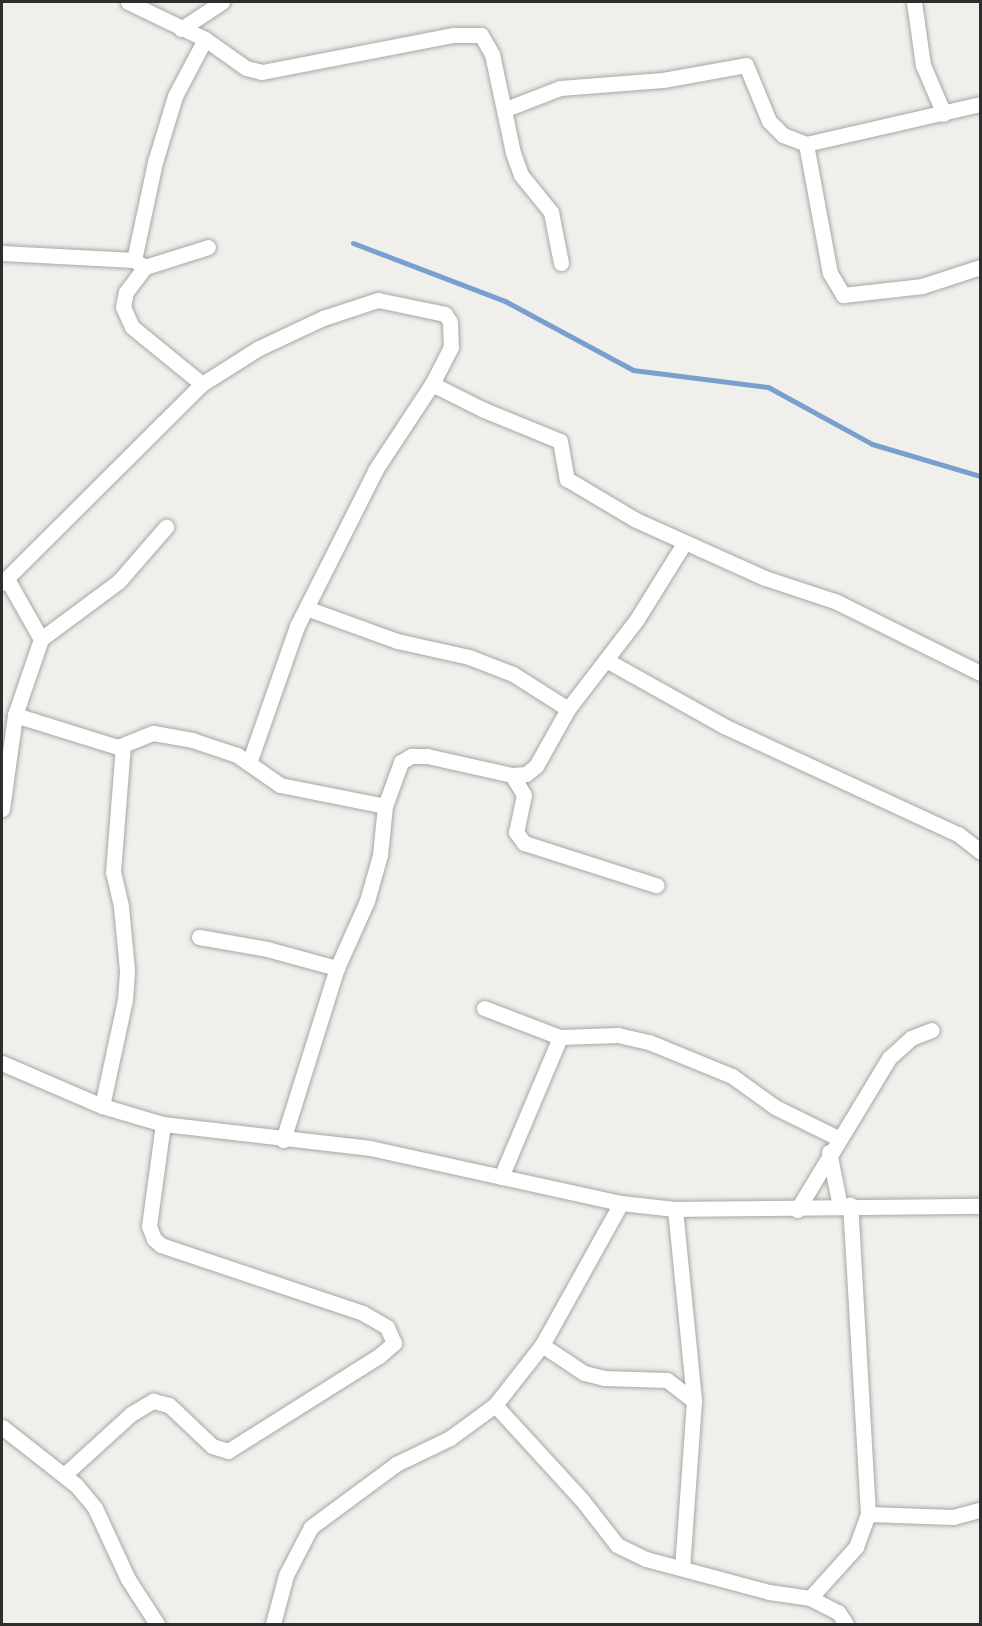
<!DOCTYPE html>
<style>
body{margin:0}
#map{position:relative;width:982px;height:1626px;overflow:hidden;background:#f1efec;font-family:"Public Sans",sans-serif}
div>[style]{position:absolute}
.stream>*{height:5px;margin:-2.5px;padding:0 2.5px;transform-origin:2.5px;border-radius:2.5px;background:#799fcf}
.roads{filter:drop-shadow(0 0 2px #a8a6a3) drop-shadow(0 0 2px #a8a6a3)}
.street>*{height:15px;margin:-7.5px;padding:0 7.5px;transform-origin:7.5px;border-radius:7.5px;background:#fff}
span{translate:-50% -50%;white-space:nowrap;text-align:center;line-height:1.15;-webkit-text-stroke:4.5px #f1efec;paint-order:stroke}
.frame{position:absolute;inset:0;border:3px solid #2f2e2d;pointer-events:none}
</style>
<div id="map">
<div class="stream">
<div style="left:353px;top:243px;width:163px;rotate:20.9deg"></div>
<div style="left:505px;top:301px;width:145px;rotate:28.3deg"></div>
<div style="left:633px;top:370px;width:136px;rotate:7.2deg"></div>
<div style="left:768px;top:387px;width:119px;rotate:28.7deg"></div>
<div style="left:872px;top:444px;width:113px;rotate:16.5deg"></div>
</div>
<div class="roads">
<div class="street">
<div style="left:128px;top:2px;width:85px;rotate:25.7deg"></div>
<div style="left:205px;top:39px;width:50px;rotate:35.3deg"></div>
<div style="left:246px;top:68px;width:16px;rotate:14deg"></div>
<div style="left:262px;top:72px;width:195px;rotate:-11deg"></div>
<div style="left:453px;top:35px;width:28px"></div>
<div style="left:481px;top:35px;width:22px;rotate:60deg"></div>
<div style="left:492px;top:54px;width:101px;rotate:78deg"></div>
<div style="left:513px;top:153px;width:23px;rotate:70deg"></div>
<div style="left:521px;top:175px;width:48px;rotate:51deg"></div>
<div style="left:551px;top:212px;width:52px;rotate:78.9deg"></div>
<div style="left:914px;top:2px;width:64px;rotate:81.9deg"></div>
<div style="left:923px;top:65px;width:53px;rotate:66.8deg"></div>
<div style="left:181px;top:29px;width:49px;rotate:-33.4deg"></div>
<div style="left:506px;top:109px;width:58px;rotate:-21.3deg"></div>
<div style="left:560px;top:88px;width:103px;rotate:-4.4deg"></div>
<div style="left:663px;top:80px;width:84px;rotate:-10.2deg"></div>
<div style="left:746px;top:65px;width:61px;rotate:67.7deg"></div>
<div style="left:769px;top:121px;width:20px;rotate:45deg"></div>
<div style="left:783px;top:135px;width:25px;rotate:21deg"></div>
<div style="left:806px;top:144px;width:179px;rotate:-12.9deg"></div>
<div style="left:806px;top:144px;width:131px;rotate:79.5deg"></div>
<div style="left:830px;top:273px;width:26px;rotate:59deg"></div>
<div style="left:843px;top:295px;width:80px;rotate:-6.5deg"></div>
<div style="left:922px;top:286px;width:61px;rotate:-18.1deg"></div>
<div style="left:2px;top:253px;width:132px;rotate:3deg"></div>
<div style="left:145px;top:267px;width:66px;rotate:-17.6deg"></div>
<div style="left:202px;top:384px;width:90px;rotate:-140.8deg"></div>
<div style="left:132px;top:327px;width:22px;rotate:-114deg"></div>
<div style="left:123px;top:307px;width:15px;rotate:-79deg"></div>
<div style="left:126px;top:292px;width:31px;rotate:-53deg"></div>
<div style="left:145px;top:267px;width:13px;rotate:-148deg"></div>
<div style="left:134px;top:260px;width:100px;rotate:-77.9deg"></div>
<div style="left:155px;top:162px;width:69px;rotate:-73.1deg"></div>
<div style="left:175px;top:96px;width:64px;rotate:-62.2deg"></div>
<div style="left:432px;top:384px;width:58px;rotate:26.6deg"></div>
<div style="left:484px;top:410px;width:82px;rotate:22.2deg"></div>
<div style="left:560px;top:441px;width:39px;rotate:80deg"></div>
<div style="left:567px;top:479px;width:80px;rotate:30.7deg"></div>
<div style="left:636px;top:520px;width:141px;rotate:24.2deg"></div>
<div style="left:765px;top:578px;width:76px;rotate:18.4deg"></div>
<div style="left:837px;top:602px;width:160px;rotate:26.4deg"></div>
<div style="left:7px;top:579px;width:69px;rotate:60.5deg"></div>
<div style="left:2px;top:583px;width:282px;rotate:-44.9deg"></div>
<div style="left:202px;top:384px;width:67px;rotate:-32.3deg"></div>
<div style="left:259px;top:348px;width:71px;rotate:-25.1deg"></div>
<div style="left:323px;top:318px;width:58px;rotate:-18.1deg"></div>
<div style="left:378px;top:300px;width:68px;rotate:11.8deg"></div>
<div style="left:445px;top:314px;width:9px;rotate:58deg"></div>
<div style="left:450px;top:322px;width:25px;rotate:88deg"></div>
<div style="left:451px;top:347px;width:42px;rotate:117.2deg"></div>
<div style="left:432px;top:384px;width:102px;rotate:123.4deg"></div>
<div style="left:376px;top:469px;width:176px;rotate:116.7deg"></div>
<div style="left:297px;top:626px;width:145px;rotate:109.3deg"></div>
<div style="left:306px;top:608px;width:97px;rotate:19.9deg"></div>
<div style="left:397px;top:641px;width:74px;rotate:12.5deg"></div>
<div style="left:469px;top:657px;width:47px;rotate:21.1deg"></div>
<div style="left:513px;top:674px;width:65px;rotate:32.5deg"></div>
<div style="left:606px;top:660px;width:137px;rotate:29.2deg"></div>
<div style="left:726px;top:727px;width:255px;rotate:24.8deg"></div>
<div style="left:958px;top:834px;width:28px;rotate:38deg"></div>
<div style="left:15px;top:715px;width:108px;rotate:17.3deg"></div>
<div style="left:118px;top:747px;width:38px;rotate:-22deg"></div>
<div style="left:153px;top:733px;width:40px;rotate:10deg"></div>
<div style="left:192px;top:740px;width:47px;rotate:18.4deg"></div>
<div style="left:237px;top:755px;width:52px;rotate:34.9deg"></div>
<div style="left:280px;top:785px;width:107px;rotate:11.3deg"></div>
<div style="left:512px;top:775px;width:23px;rotate:59deg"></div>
<div style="left:524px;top:795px;width:38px;rotate:102deg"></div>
<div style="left:516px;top:832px;width:14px;rotate:54deg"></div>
<div style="left:524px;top:843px;width:139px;rotate:17.7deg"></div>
<div style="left:2px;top:809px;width:95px;rotate:-82.1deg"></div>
<div style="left:15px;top:715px;width:80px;rotate:-71.1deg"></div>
<div style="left:41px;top:639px;width:97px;rotate:-36.6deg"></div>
<div style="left:119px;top:581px;width:72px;rotate:-49deg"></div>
<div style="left:199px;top:937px;width:69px;rotate:10deg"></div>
<div style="left:267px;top:949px;width:73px;rotate:15.2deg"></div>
<div style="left:484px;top:1008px;width:81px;rotate:20.9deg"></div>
<div style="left:560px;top:1037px;width:58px;rotate:-2deg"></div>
<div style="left:618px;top:1035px;width:32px;rotate:13deg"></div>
<div style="left:649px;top:1042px;width:90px;rotate:22.3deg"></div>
<div style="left:732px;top:1076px;width:53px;rotate:35.8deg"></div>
<div style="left:775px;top:1107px;width:70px;rotate:26.2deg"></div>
<div style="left:2px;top:1063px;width:109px;rotate:23.3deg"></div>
<div style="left:102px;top:1106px;width:64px;rotate:16.4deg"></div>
<div style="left:163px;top:1124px;width:208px;rotate:6.6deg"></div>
<div style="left:370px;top:1148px;width:257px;rotate:12.4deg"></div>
<div style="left:621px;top:1203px;width:54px;rotate:6.3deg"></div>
<div style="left:675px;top:1209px;width:305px;rotate:-0.6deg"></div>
<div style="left:102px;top:1106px;width:108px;rotate:-77.8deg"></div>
<div style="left:125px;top:1000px;width:30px;rotate:-86deg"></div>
<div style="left:127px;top:970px;width:64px;rotate:-95.4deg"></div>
<div style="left:121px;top:906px;width:35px;rotate:-103deg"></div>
<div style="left:113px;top:872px;width:126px;rotate:-85.5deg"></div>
<div style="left:283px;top:1140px;width:180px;rotate:-72.6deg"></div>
<div style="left:337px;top:968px;width:73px;rotate:-65.9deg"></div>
<div style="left:367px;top:901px;width:48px;rotate:-74.2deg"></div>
<div style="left:380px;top:855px;width:49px;rotate:-84.2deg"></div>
<div style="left:385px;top:806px;width:47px;rotate:-70deg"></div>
<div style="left:401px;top:762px;width:12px;rotate:-31deg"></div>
<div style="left:411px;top:756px;width:16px"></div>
<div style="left:427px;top:756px;width:87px;rotate:12.6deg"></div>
<div style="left:512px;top:775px;width:14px;rotate:-4deg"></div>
<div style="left:526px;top:774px;width:13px;rotate:-39deg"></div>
<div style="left:536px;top:766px;width:65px;rotate:-60.7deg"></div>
<div style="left:568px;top:709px;width:113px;rotate:-52.5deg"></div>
<div style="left:637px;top:619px;width:87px;rotate:-58.1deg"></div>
<div style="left:829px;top:1152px;width:55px;rotate:78.5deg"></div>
<div style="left:501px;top:1177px;width:152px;rotate:-67.1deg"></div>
<div style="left:675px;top:1209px;width:193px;rotate:84.3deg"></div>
<div style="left:694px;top:1401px;width:166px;rotate:94.1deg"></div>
<div style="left:797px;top:1210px;width:178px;rotate:-58.8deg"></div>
<div style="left:889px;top:1058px;width:30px;rotate:-42deg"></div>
<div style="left:911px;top:1038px;width:22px;rotate:-21deg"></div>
<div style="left:542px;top:1345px;width:50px;rotate:33.7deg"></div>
<div style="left:584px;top:1373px;width:21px;rotate:14deg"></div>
<div style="left:604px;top:1378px;width:63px;rotate:1.8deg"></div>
<div style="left:667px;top:1380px;width:34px;rotate:38deg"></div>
<div style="left:495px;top:1405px;width:129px;rotate:47.5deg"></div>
<div style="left:582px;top:1500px;width:57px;rotate:52.1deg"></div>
<div style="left:617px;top:1545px;width:32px;rotate:26deg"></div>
<div style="left:646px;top:1559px;width:127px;rotate:15deg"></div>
<div style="left:769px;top:1592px;width:41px;rotate:8.3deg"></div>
<div style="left:810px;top:1598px;width:31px;rotate:27deg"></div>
<div style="left:838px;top:1612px;width:14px;rotate:56deg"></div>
<div style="left:2px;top:1427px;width:94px;rotate:38.1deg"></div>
<div style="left:76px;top:1485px;width:30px;rotate:50deg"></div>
<div style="left:95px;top:1508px;width:78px;rotate:65.1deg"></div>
<div style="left:128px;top:1579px;width:54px;rotate:57.2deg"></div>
<div style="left:64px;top:1475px;width:91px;rotate:-42.3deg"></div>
<div style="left:131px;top:1414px;width:26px;rotate:-31deg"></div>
<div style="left:153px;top:1401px;width:16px;rotate:14deg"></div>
<div style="left:169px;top:1405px;width:59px;rotate:43.6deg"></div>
<div style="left:212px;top:1446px;width:17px;rotate:17deg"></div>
<div style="left:228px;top:1451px;width:178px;rotate:-32.2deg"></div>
<div style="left:379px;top:1356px;width:20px;rotate:-41deg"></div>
<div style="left:394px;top:1343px;width:17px;rotate:-114deg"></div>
<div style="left:387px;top:1327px;width:28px;rotate:-150deg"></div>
<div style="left:363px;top:1313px;width:213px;rotate:-161.4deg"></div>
<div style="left:161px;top:1245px;width:9px;rotate:-139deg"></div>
<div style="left:154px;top:1239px;width:14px;rotate:-111deg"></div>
<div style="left:149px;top:1226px;width:103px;rotate:-82.2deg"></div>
<div style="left:868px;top:1514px;width:85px;rotate:2deg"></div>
<div style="left:953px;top:1517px;width:28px;rotate:-15deg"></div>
<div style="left:810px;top:1598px;width:69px;rotate:-48deg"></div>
<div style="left:856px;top:1547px;width:35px;rotate:-70deg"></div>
<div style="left:868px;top:1514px;width:310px;rotate:-93.3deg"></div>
<div style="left:273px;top:1624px;width:51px;rotate:-75.1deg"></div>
<div style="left:286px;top:1575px;width:54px;rotate:-62.5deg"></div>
<div style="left:311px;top:1527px;width:106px;rotate:-36.5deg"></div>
<div style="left:396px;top:1464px;width:60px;rotate:-25.7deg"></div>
<div style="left:450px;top:1438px;width:56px;rotate:-36.3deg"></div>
<div style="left:495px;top:1405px;width:76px;rotate:-51.9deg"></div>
<div style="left:542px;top:1345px;width:162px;rotate:-60.9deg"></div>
</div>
</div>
<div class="frame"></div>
</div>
